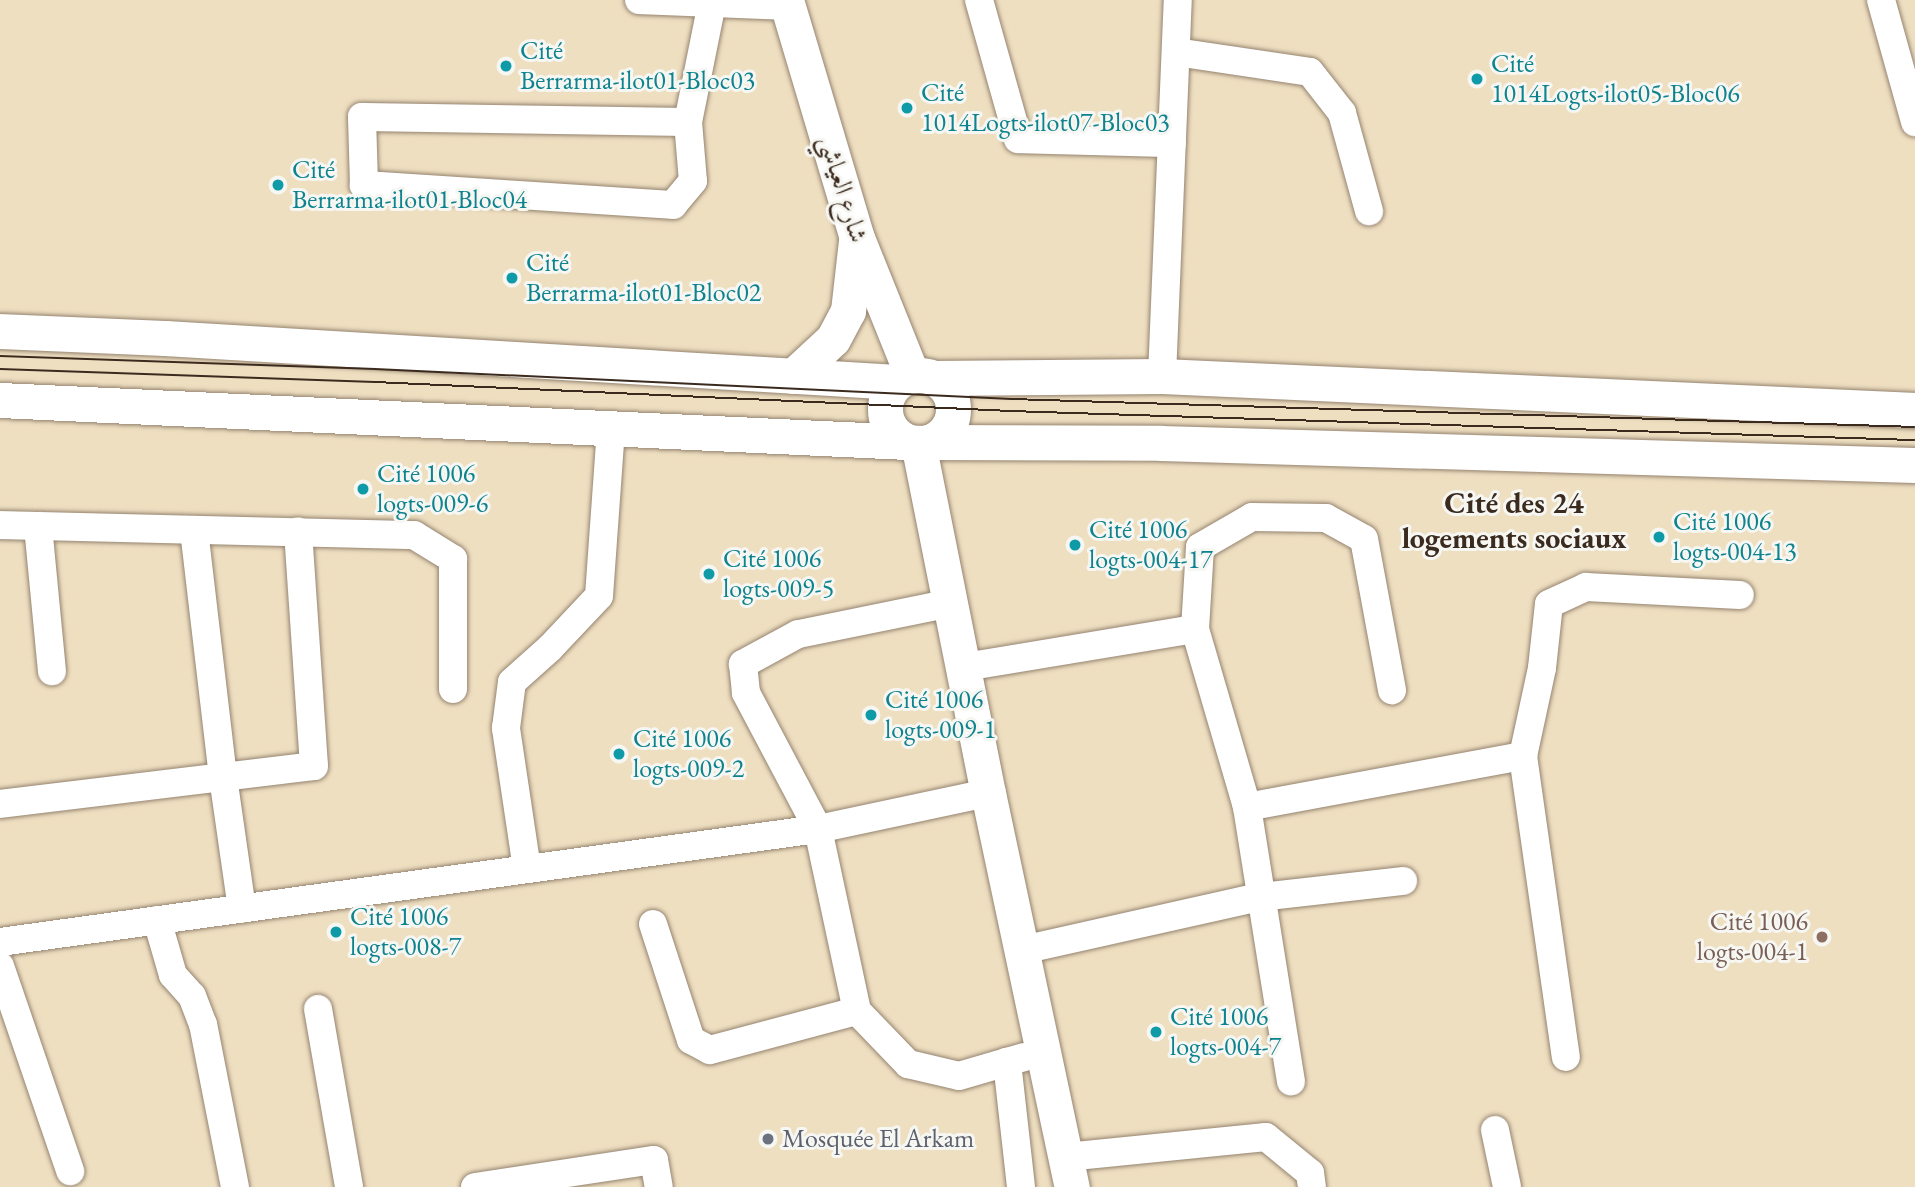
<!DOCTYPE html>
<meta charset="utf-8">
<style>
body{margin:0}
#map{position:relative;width:1915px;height:1187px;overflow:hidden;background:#efdfc1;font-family:"EB Garamond",Amiri,serif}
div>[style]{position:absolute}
.roads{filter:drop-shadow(0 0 2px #958470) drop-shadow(0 0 2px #958470)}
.minor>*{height:28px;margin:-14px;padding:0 14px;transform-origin:14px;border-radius:14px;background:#fff}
.tertiary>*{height:35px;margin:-17.5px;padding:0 17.5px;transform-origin:17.5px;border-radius:17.5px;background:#fff}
.tertiary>.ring{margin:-17.5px;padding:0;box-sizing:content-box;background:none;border:35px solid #fff;border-radius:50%}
.tram>*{height:2px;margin:-1px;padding:0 1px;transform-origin:1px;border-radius:1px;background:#3b2a1e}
.dots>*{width:19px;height:19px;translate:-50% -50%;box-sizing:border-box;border:4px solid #f6f6f2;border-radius:50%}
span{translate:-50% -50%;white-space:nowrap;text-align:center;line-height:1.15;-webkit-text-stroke:6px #f6f6f2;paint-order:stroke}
.culture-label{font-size:26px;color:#0d838f}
.left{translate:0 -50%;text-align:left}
.street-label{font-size:26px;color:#3b2a1e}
.education-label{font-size:26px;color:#785e54}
.right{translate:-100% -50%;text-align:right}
.worship-label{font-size:26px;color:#5b616d}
.quarter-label{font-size:30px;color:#3b2a1e;font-weight:700}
</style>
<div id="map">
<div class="roads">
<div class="minor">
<div style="left:639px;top:0;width:149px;rotate:2.3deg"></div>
<div style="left:979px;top:0;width:144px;rotate:74.3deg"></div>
<div style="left:1018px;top:139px;width:154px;rotate:1.5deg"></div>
<div style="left:1881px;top:0;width:127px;rotate:74.4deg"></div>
<div style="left:1176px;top:52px;width:135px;rotate:8.5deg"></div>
<div style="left:1310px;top:72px;width:52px;rotate:52deg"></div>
<div style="left:1342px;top:113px;width:102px;rotate:74.6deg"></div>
<div style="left:688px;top:122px;width:59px;rotate:85.2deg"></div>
<div style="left:693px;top:181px;width:31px;rotate:130deg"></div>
<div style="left:673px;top:205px;width:310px;rotate:-176.3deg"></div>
<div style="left:364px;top:185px;width:68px;rotate:-91.7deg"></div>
<div style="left:362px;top:117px;width:326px;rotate:0.9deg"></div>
<div style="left:688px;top:122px;width:121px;rotate:-78.6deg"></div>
<div style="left:1162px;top:376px;width:376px;rotate:-87.6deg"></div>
<div style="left:0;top:525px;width:414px;rotate:1.4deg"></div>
<div style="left:414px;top:535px;width:46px;rotate:31.6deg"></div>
<div style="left:453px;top:559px;width:130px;rotate:90deg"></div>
<div style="left:38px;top:526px;width:146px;rotate:84.5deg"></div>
<div style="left:194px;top:530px;width:249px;rotate:83.3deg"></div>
<div style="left:223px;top:777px;width:133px;rotate:81.8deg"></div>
<div style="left:951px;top:603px;width:156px;rotate:168.5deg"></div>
<div style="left:798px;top:634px;width:63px;rotate:151.4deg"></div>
<div style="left:743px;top:664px;width:29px;rotate:84deg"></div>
<div style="left:746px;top:693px;width:154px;rotate:62.1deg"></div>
<div style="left:818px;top:829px;width:186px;rotate:77.9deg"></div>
<div style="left:857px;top:1011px;width:74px;rotate:46.1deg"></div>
<div style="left:908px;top:1064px;width:52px;rotate:13.2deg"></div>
<div style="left:959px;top:1076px;width:50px;rotate:-16.3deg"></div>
<div style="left:1195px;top:629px;width:82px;rotate:-86.5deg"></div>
<div style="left:1200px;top:547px;width:60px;rotate:-30deg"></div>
<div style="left:1252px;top:517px;width:74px;rotate:0.8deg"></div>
<div style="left:1326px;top:518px;width:43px;rotate:28.9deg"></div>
<div style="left:1364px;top:539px;width:154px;rotate:79.5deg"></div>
<div style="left:965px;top:667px;width:233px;rotate:-9.4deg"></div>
<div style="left:1195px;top:629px;width:185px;rotate:73.7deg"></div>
<div style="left:1247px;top:807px;width:281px;rotate:-10.5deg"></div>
<div style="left:1523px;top:756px;width:304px;rotate:81.9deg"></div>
<div style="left:1523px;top:756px;width:90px;rotate:-77.8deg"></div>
<div style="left:1542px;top:668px;width:64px;rotate:-83.8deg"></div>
<div style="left:1549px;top:604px;width:41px;rotate:-24.7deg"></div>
<div style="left:1586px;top:587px;width:154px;rotate:3deg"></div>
<div style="left:0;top:804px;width:316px;rotate:-6.9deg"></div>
<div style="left:314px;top:766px;width:235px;rotate:-93.9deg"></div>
<div style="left:1247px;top:807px;width:278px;rotate:80.9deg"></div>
<div style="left:527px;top:869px;width:143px;rotate:-98.5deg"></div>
<div style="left:506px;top:728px;width:46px;rotate:-82.6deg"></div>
<div style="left:512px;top:682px;width:51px;rotate:-41.8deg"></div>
<div style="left:550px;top:648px;width:71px;rotate:-46.7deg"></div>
<div style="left:599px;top:596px;width:169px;rotate:-85.9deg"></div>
<div style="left:157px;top:920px;width:57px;rotate:73.8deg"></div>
<div style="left:173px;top:975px;width:28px;rotate:48deg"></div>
<div style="left:192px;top:996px;width:30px;rotate:69deg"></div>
<div style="left:203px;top:1024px;width:166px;rotate:78.9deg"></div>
<div style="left:653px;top:924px;width:122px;rotate:71.9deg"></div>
<div style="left:691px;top:1040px;width:21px;rotate:28deg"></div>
<div style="left:710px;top:1050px;width:152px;rotate:-14.9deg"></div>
<div style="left:0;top:942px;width:826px;rotate:-7.87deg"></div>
<div style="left:818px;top:829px;width:174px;rotate:-12deg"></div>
<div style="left:1022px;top:950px;width:244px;rotate:-12.6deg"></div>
<div style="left:1260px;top:897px;width:144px;rotate:-6.4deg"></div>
<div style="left:0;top:966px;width:217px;rotate:71.1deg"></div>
<div style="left:318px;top:1009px;width:181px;rotate:80.1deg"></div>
<div style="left:1495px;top:1130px;width:58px;rotate:78.1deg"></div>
<div style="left:1066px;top:1157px;width:201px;rotate:-5.7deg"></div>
<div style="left:1266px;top:1137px;width:57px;rotate:39.3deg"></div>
<div style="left:1310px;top:1173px;width:14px;rotate:82deg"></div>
<div style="left:475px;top:1187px;width:181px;rotate:-8.6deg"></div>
<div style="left:654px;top:1160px;width:27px;rotate:80deg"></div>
<div style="left:1021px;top:1187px;width:126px;rotate:-96.4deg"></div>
<div style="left:1007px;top:1062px;width:18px;rotate:-16deg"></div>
</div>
<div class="tertiary">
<div style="left:786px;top:0;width:248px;rotate:73.4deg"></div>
<div style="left:857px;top:238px;width:148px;rotate:68.1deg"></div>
<div style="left:0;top:331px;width:165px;rotate:2.4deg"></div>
<div style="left:165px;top:338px;width:733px;rotate:3.44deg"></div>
<div class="ring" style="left:885px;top:375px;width:33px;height:33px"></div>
<div style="left:793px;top:376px;width:54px;rotate:-42.8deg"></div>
<div style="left:833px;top:339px;width:32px;rotate:-62deg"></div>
<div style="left:848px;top:311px;width:70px;rotate:-83.5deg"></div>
<div style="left:933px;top:378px;width:229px;rotate:-0.5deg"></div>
<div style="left:1162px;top:376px;width:754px;rotate:2.59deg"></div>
<div style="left:0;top:400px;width:909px;rotate:2.65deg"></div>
<div style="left:929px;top:442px;width:232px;rotate:0.2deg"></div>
<div style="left:1161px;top:443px;width:754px;rotate:1.67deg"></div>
<div style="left:918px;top:443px;width:357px;rotate:78.7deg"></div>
<div style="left:988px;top:793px;width:403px;rotate:78deg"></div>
</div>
</div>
<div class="tram">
<div style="left:0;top:356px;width:375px;rotate:2deg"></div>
<div style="left:375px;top:369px;width:637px;rotate:2.7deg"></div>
<div style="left:1011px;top:399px;width:904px;rotate:1.77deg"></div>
<div style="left:0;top:369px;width:375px;rotate:2deg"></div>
<div style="left:375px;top:382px;width:636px;rotate:2.61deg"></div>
<div style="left:1010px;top:411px;width:905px;rotate:1.84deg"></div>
</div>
<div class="dots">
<div style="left:506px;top:66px;background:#0f9aa8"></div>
<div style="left:1477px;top:79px;background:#0f9aa8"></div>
<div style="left:907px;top:108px;background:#0f9aa8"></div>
<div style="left:278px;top:185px;background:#0f9aa8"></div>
<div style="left:512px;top:278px;background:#0f9aa8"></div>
<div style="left:363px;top:489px;background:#0f9aa8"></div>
<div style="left:1659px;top:537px;background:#0f9aa8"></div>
<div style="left:1075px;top:545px;background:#0f9aa8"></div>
<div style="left:709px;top:574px;background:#0f9aa8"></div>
<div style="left:871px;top:715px;background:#0f9aa8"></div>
<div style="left:619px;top:754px;background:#0f9aa8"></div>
<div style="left:336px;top:932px;background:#0f9aa8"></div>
<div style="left:1822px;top:937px;background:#8d6e63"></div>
<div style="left:1156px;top:1032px;background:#0f9aa8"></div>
<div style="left:768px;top:1139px;background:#6b7280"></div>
</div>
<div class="culture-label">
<span class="left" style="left:520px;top:66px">Cité<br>Berrarma-ilot01-Bloc03</span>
<span class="left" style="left:1491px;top:79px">Cité<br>1014Logts-ilot05-Bloc06</span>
<span class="left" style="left:921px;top:108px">Cité<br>1014Logts-ilot07-Bloc03</span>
<span class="left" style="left:292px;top:185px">Cité<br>Berrarma-ilot01-Bloc04</span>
<span class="left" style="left:526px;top:278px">Cité<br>Berrarma-ilot01-Bloc02</span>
<span class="left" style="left:377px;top:489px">Cité 1006<br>logts-009-6</span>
<span class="left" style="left:1673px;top:537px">Cité 1006<br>logts-004-13</span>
<span class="left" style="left:1089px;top:545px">Cité 1006<br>logts-004-17</span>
<span class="left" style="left:723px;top:574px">Cité 1006<br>logts-009-5</span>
<span class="left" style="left:885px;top:715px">Cité 1006<br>logts-009-1</span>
<span class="left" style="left:633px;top:754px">Cité 1006<br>logts-009-2</span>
<span class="left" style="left:350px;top:932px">Cité 1006<br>logts-008-7</span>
<span class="left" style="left:1170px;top:1032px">Cité 1006<br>logts-004-7</span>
</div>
<div class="street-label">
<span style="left:843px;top:189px;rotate:73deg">شارع العياشي</span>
</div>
<div class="education-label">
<span class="right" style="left:1808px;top:937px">Cité 1006<br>logts-004-1</span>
</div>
<div class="worship-label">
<span class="left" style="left:782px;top:1139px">Mosquée El Arkam</span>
</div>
<div class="quarter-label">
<span style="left:1514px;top:520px">Cité des 24<br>logements sociaux</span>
</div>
</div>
